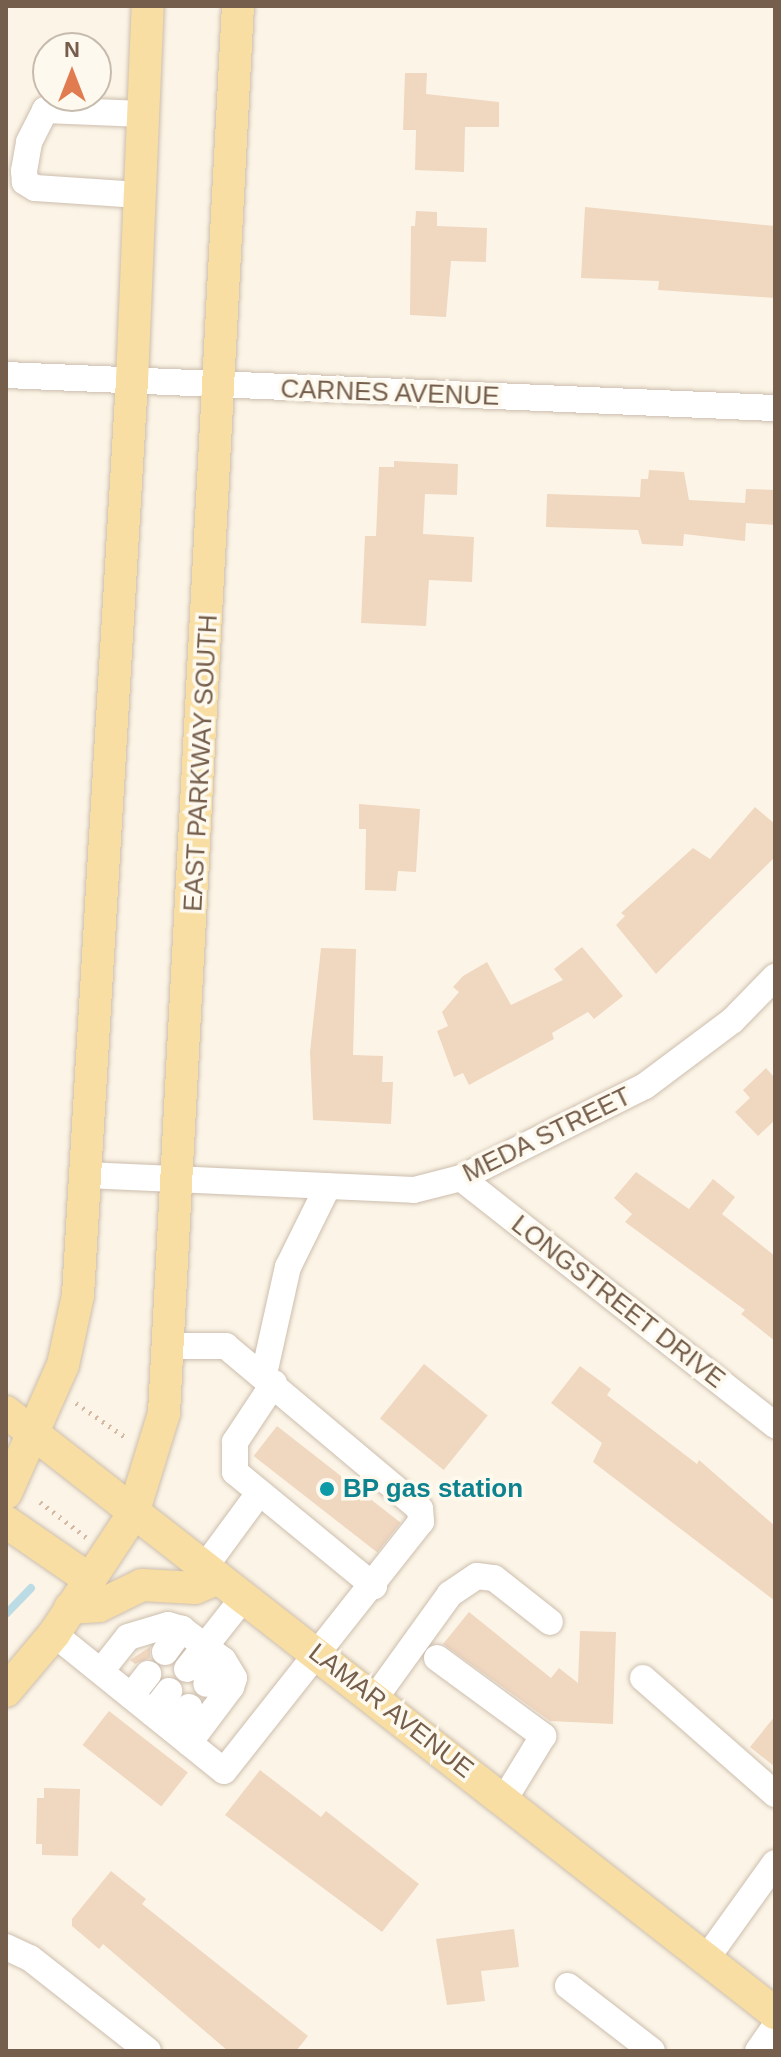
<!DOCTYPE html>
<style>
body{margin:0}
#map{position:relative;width:781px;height:2057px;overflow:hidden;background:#fcf5e7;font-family:Arial,sans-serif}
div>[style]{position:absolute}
.stream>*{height:8px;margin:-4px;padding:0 4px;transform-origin:4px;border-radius:4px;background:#bcdce5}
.building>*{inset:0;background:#f0d7c0;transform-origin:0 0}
.path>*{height:5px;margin-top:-2.5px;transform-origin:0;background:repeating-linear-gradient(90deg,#d5baa3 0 2px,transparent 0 8px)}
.roads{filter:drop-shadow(0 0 2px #cdbeae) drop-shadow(0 0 2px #cdbeae)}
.minor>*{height:26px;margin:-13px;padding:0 13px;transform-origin:13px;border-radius:13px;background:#fff}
.major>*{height:32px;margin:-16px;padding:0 16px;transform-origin:16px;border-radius:16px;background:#f8dea2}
.dots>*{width:22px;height:22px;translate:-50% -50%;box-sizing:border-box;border:4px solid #fef9ee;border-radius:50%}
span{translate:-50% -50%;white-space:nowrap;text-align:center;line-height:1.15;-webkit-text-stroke:7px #fef9ee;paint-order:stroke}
.street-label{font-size:26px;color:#755e4c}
.culture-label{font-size:26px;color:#0d838f;font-weight:700}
.left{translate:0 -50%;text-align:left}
.frame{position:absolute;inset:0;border:8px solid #755e4c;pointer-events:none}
.north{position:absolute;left:32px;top:32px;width:80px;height:80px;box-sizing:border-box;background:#fef9ee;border:2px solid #c7bbad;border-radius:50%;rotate:0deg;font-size:22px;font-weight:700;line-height:32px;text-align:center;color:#755e4c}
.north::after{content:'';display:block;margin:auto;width:28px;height:36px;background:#e17c51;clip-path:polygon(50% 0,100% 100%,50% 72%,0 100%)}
</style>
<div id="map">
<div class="stream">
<div style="left:6px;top:1614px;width:36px;rotate:-46deg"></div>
</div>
<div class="building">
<div style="clip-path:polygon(405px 73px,427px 73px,426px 94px,499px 102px,499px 127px,465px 127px,464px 172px,415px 170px,416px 130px,403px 130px)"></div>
<div style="clip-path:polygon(585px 207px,775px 226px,775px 298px,658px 290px,659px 281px,581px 278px)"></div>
<div style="clip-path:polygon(416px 211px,437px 212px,437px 226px,487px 228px,486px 262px,451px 261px,446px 317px,410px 315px,411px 226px,415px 226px)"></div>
<div style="clip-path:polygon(394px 461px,458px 464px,457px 495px,425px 494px,423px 534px,474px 537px,472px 582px,429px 580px,426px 626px,361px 623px,365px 536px,376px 536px,379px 467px,394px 467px)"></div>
<div style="clip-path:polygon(649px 470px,684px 472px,689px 500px,745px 503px,746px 489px,775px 490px,775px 525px,746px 523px,745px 541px,684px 534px,683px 546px,642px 544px,638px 530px,546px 527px,547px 494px,640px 497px,641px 479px,648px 479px)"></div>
<div style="clip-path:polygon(359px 804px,420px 809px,416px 872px,398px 871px,396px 891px,365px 890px,366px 829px,359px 829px)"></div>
<div style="clip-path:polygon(755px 807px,775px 824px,775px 857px,656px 974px,616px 925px,625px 916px,621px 913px,693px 848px,710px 859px)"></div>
<div style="clip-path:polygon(582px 947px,623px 996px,594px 1019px,588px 1012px,552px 1033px,554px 1039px,469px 1085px,463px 1073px,454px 1077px,437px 1031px,448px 1026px,442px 1012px,459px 992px,453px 987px,463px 976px,487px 962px,511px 1005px,563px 980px,554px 969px)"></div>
<div style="clip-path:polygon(321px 948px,356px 949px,353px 1055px,383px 1056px,382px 1082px,393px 1082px,391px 1124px,313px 1120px,310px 1052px)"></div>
<div style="clip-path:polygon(766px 1068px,775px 1078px,775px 1120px,758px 1136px,735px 1112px,750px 1098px,743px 1090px)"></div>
<div style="clip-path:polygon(636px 1172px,689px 1209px,713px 1179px,735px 1197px,722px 1214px,775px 1256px,775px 1341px,741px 1314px,745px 1310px,625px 1222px,632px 1214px,614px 1198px)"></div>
<div style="left:424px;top:1364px;width:82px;height:70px;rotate:39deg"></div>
<div style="clip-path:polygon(580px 1366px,611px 1389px,607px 1395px,697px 1464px,699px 1460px,775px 1526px,775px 1601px,593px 1462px,602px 1443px,551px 1403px)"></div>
<div style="left:277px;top:1426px;width:157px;height:38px;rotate:38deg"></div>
<div style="clip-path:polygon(469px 1612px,551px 1678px,559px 1668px,578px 1683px,580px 1631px,616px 1632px,613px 1724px,550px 1721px,443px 1644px)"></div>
<div style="clip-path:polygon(150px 1647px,150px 1658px,135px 1664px,130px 1660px)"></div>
<div style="left:109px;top:1711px;width:100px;height:43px;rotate:38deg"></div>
<div style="clip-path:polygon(775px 1716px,775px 1767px,750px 1747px)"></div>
<div style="clip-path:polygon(260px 1770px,321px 1817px,326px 1811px,419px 1884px,382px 1932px,225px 1815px)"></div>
<div style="clip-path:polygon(44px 1788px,80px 1789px,78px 1856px,42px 1855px,42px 1844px,36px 1844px,37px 1798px,44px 1798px)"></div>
<div style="clip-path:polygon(111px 1871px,146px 1899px,142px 1904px,308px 2036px,296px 2051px,228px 2051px,103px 1944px,99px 1949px,72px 1926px,72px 1919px)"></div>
<div style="clip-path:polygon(514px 1929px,519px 1967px,481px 1971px,485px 2001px,447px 2005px,436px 1939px)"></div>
</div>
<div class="path">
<div style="left:76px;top:1403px;width:63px;rotate:34.7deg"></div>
<div style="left:40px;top:1502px;width:58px;rotate:37.3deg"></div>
</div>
<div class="roads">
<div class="minor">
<div style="left:139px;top:195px;width:104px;rotate:-176.1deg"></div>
<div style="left:35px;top:188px;width:12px;rotate:-149deg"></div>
<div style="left:25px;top:182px;width:11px;rotate:-95deg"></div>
<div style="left:24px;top:171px;width:29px;rotate:-80deg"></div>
<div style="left:29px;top:142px;width:36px;rotate:-63deg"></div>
<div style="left:45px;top:110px;width:98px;rotate:2.3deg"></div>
<div style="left:6px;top:375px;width:770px;rotate:2.46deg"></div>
<div style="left:86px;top:1175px;width:328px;rotate:2.6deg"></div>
<div style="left:414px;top:1190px;width:49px;rotate:-14.3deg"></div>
<div style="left:461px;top:1178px;width:206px;rotate:-26.6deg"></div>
<div style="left:645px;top:1086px;width:109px;rotate:-36.8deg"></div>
<div style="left:732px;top:1021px;width:62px;rotate:-45.7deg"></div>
<div style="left:461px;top:1178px;width:400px;rotate:38.2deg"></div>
<div style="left:264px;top:1374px;width:110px;rotate:-77.4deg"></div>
<div style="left:288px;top:1267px;width:90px;rotate:-63.7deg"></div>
<div style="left:274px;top:1383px;width:71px;rotate:123.5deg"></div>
<div style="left:235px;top:1442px;width:30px;rotate:90deg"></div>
<div style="left:235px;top:1472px;width:180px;rotate:39.4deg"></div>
<div style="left:204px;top:1568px;width:93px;rotate:-53.7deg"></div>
<div style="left:54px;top:1634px;width:218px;rotate:38.9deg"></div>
<div style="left:224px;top:1771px;width:318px;rotate:-51.7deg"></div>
<div style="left:421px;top:1522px;width:13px;rotate:-94deg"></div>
<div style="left:420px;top:1509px;width:253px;rotate:-140deg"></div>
<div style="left:226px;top:1346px;width:57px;rotate:180deg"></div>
<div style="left:165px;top:1652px;width:29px;rotate:-54deg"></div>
<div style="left:437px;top:1658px;width:132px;rotate:36.3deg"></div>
<div style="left:543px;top:1736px;width:75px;rotate:121.4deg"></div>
<div style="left:187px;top:1669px;width:92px;rotate:-51.6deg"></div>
<div style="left:101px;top:1671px;width:43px;rotate:-51.5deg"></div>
<div style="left:128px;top:1637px;width:42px;rotate:-16.7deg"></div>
<div style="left:168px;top:1625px;width:15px;rotate:16deg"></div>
<div style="left:182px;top:1629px;width:51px;rotate:37.1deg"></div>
<div style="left:223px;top:1660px;width:29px;rotate:125deg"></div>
<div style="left:643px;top:1678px;width:176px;rotate:41.3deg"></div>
<div style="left:131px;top:1696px;width:28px;rotate:-52deg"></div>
<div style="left:375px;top:1698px;width:128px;rotate:-54.2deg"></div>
<div style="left:450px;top:1594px;width:32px;rotate:-34deg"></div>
<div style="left:477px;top:1576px;width:17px;rotate:7deg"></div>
<div style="left:494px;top:1578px;width:71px;rotate:38.2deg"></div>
<div style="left:152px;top:1713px;width:28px;rotate:-52deg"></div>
<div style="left:172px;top:1729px;width:28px;rotate:-52deg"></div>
<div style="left:189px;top:1743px;width:70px;rotate:-53.1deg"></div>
<div style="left:231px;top:1687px;width:9px;rotate:-72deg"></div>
<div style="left:234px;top:1678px;width:21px;rotate:-121deg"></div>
<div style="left:6px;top:1947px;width:26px;rotate:25deg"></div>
<div style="left:30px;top:1958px;width:150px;rotate:38.2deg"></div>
<div style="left:706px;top:1959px;width:118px;rotate:-54.3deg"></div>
<div style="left:568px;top:1986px;width:106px;rotate:37.7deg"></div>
<div style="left:758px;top:2051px;width:29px;rotate:-55deg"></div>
</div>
<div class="major">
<div style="left:6px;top:1412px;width:976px;rotate:38.01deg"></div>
<div style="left:6px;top:1493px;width:140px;rotate:-66deg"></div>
<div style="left:63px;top:1365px;width:72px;rotate:-77.9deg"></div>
<div style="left:78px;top:1295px;width:916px;rotate:-86.62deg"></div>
<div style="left:132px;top:381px;width:375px;rotate:-87.6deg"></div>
<div style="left:6px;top:1522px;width:101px;rotate:34.5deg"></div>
<div style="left:70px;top:1608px;width:29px;rotate:-4deg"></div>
<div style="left:99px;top:1606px;width:48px;rotate:-26deg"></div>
<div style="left:142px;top:1585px;width:53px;rotate:3.2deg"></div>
<div style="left:195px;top:1588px;width:25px;rotate:-23deg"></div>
<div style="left:6px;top:1691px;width:75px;rotate:-49.9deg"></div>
<div style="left:54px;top:1634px;width:144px;rotate:-56.6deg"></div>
<div style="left:133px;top:1514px;width:106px;rotate:-72.9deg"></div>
<div style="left:164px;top:1413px;width:1409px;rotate:-86.99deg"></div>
</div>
</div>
<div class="dots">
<div style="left:327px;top:1489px;background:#0f9aa8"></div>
</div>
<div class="street-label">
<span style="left:390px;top:393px;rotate:2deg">CARNES AVENUE</span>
<span style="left:201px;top:763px;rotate:-87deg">EAST PARKWAY SOUTH</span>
<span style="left:547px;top:1135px;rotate:-26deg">MEDA STREET</span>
<span style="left:618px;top:1302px;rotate:38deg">LONGSTREET DRIVE</span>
<span style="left:391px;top:1711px;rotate:38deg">LAMAR AVENUE</span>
</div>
<div class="culture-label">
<span class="left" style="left:343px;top:1489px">BP gas station</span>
</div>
<div class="frame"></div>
<div class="north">N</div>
</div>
